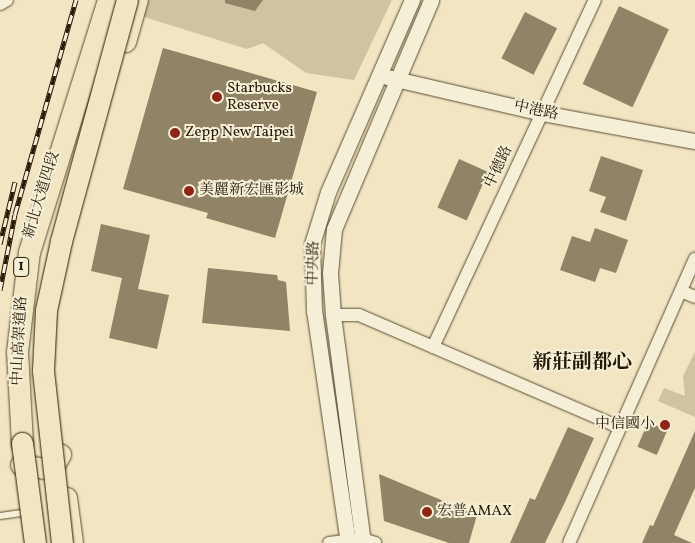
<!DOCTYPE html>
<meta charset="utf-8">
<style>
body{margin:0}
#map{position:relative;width:695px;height:543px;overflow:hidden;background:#f1e6c1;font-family:Vollkorn,"Noto Serif TC",serif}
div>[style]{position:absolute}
.green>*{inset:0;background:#cfc3a1}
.building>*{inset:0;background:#908366;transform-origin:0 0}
.roads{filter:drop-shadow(0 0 1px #5a4c33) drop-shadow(0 0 1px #5a4c33)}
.service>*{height:6px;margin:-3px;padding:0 3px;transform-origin:3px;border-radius:3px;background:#f6efd7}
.minor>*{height:12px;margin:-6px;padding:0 6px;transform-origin:6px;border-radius:6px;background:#f6efd7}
.tertiary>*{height:15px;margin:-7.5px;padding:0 7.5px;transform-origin:7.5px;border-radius:7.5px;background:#f6efd7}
.primary>*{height:20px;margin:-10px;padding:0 10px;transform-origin:10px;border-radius:10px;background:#f1e6c1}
.trunk>*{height:21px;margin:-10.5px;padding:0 10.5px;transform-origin:10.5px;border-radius:10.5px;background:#f1e6c1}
.rail>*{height:5px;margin-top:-2.5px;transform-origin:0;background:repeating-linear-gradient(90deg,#f6efd7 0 9px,#271804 0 18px);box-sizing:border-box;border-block:1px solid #271804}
.bridges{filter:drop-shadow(0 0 1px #271804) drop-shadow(0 0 1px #271804)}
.trunk-bridge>*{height:21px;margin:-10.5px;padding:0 10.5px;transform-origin:10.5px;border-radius:10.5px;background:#f1e6c1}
.dots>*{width:14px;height:14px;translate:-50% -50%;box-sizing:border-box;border:2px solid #f6efd7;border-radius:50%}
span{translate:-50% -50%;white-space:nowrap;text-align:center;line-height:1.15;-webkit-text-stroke:4px #f6efd7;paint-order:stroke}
.shield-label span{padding:1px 4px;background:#f6efd7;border:1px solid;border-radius:4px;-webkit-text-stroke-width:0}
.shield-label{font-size:14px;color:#271804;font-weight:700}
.poi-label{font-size:15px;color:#271804}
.left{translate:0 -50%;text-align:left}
.right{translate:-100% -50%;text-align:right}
.street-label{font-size:15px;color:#271804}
.district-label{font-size:20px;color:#271804;font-weight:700}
</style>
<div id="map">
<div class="green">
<div style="clip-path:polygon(146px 0,392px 0,354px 80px,306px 73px,263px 43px,247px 49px,141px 16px)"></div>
<div style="clip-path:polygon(695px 352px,695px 417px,658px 401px,664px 388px,685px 396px,683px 376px)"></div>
</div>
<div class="building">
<div style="clip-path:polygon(225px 0,263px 0,255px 11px,225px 3px)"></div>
<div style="left:619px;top:6px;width:55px;height:86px;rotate:25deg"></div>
<div style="left:525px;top:12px;width:36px;height:52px;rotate:27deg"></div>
<div style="clip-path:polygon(163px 48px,317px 92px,275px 238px,206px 218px,208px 213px,123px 189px)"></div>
<div style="clip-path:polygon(601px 156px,643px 170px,626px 221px,600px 212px,606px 197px,589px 191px)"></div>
<div style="left:459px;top:159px;width:32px;height:53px;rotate:24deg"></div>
<div style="clip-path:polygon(101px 224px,150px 235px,138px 289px,169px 295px,157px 349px,109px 338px,122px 278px,91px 271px)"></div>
<div style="clip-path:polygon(595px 228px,628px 240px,616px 273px,600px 268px,595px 282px,560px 270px,572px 236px,590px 242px)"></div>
<div style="clip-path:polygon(208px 268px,277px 275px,278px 280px,286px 282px,290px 331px,202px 323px)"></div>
<div style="left:648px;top:422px;width:21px;height:27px;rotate:23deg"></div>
<div style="clip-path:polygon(568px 427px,594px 438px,565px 502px,545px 543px,510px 543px,530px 498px,535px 500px)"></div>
<div style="clip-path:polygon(695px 431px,695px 488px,674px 535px,692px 543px,642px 543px,650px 525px,653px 526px)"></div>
<div style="clip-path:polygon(379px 474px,477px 515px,469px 543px,449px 543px,384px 521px)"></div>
</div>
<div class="roads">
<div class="service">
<div style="left:0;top:516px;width:27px;rotate:-8deg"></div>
</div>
<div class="minor">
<div style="left:0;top:4px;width:8px;rotate:-30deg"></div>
<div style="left:681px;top:291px;width:15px;rotate:23deg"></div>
<div style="left:333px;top:315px;width:26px"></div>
<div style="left:359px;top:315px;width:283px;rotate:23.3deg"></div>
<div style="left:433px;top:347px;width:383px;rotate:-65deg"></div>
<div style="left:329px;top:543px;width:33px;rotate:-7deg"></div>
<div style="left:362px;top:539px;width:14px;rotate:17deg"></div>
<div style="left:569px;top:543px;width:311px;rotate:-66.1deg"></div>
</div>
<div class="tertiary">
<div style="left:387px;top:77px;width:159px;rotate:13.1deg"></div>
<div style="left:542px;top:113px;width:156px;rotate:10.4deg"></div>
<div style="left:348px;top:543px;width:234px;rotate:-98.3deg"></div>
<div style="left:314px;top:311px;width:67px;rotate:-91.7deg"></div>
<div style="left:312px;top:244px;width:54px;rotate:-72.9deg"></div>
<div style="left:328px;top:192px;width:210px;rotate:-66.4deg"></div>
<div style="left:363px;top:543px;width:230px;rotate:-97.5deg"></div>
<div style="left:333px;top:315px;width:42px;rotate:-94.1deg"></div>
<div style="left:330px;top:273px;width:44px;rotate:-84.8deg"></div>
<div style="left:334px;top:229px;width:249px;rotate:-67deg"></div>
</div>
<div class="primary">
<div style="left:126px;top:42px;width:44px;rotate:-74.1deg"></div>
<div style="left:21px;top:465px;width:24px;rotate:9deg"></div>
<div style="left:45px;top:469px;width:11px;rotate:-22deg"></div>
<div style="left:55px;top:465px;width:12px;rotate:-59deg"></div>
<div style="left:67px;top:498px;width:45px;rotate:82.4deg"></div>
</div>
<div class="trunk">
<div style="left:22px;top:443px;width:91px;rotate:-93.1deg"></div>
<div style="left:17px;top:352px;width:101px;rotate:-83.2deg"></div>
<div style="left:29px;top:252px;width:264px;rotate:-72.6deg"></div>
</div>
</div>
<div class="rail">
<div style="left:0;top:244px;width:64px;rotate:-76.4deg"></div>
<div style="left:0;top:290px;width:77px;rotate:-78.8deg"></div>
<div style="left:15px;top:214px;width:223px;rotate:-74.1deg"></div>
</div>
<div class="bridges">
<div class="trunk-bridge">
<div style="left:22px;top:443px;width:101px;rotate:82.6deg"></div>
<div style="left:62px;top:543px;width:174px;rotate:-96.3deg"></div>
<div style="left:43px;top:370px;width:60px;rotate:-87.1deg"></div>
<div style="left:46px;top:310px;width:71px;rotate:-77.7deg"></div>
<div style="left:61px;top:241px;width:250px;rotate:-74.7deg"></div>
</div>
</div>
<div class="dots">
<div style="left:217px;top:97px;background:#8f2418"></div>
<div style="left:175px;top:133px;background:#8f2418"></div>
<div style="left:189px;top:191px;background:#8f2418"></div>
<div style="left:665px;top:425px;background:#8f2418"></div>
<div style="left:427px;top:512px;background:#8f2418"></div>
</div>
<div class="shield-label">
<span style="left:21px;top:267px">1</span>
</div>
<div class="poi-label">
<span class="left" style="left:227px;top:97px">Starbucks<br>Reserve</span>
<span class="left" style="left:185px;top:133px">Zepp New Taipei</span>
<span class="left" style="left:199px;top:191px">美麗新宏匯影城</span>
<span class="right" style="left:655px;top:425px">中信國小</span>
<span class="left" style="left:437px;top:512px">宏普AMAX</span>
</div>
<div class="street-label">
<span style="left:536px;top:111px;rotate:12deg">中港路</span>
<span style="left:499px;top:167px;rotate:-65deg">中德路</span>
<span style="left:42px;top:195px;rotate:-73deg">新北大道四段</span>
<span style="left:314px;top:263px;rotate:-88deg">中央路</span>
<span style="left:20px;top:341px;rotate:-87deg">中山高架道路</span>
</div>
<div class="district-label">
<span style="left:582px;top:363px">新莊副都心</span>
</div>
</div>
